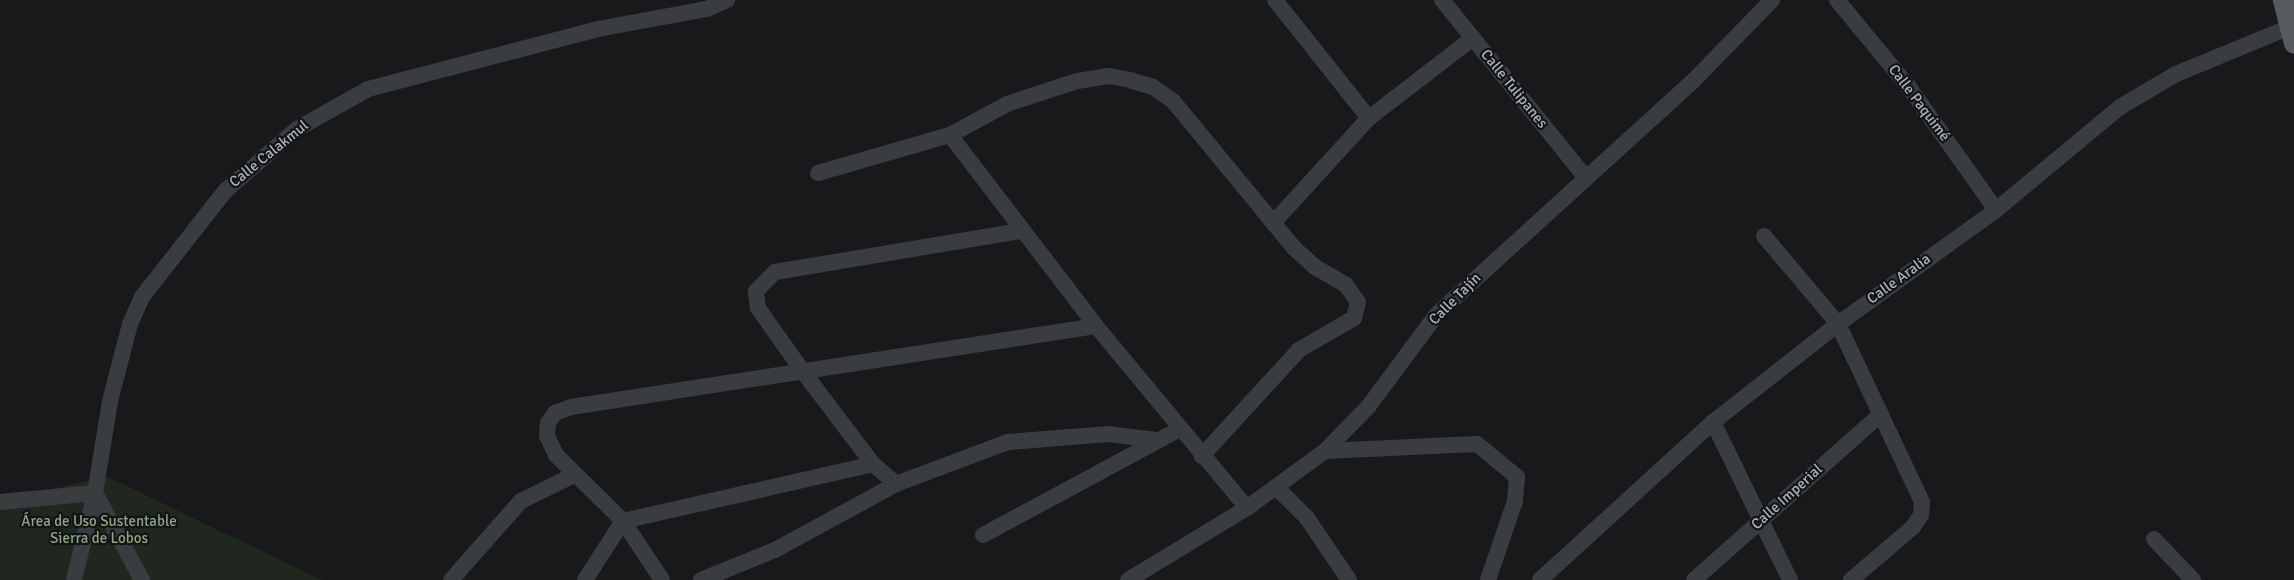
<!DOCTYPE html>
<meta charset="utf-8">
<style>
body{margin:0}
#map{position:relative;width:2294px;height:580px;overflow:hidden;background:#19191b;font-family:Signika,sans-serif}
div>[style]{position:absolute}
.green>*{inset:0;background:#1f271e}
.minor>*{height:16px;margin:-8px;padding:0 8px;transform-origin:8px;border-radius:8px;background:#393d40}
.major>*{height:21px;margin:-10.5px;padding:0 10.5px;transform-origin:10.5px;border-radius:10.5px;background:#555b5f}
span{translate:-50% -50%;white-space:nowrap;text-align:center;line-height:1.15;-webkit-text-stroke:4.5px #141416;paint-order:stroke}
.street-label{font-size:15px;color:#aab5bb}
.park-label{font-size:15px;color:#8aa781}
</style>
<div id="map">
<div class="green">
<div style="clip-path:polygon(106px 476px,322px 580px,0 580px,0 502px)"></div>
</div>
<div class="minor">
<div style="left:1275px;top:0;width:151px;rotate:51.5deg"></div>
<div style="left:1442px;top:0;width:229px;rotate:51deg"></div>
<div style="left:1837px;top:0;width:112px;rotate:50.5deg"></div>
<div style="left:1908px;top:86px;width:152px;rotate:54.6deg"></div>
<div style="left:950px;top:135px;width:240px;rotate:52.6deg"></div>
<div style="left:1096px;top:326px;width:236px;rotate:50.3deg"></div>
<div style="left:818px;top:173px;width:137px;rotate:-16.1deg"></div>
<div style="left:950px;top:135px;width:65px;rotate:-28.5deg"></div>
<div style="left:1007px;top:104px;width:74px;rotate:-18.2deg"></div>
<div style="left:1077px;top:81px;width:32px;rotate:-9deg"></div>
<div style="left:1109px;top:76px;width:21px;rotate:11deg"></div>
<div style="left:1130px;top:80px;width:24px;rotate:17deg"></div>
<div style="left:1153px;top:87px;width:24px;rotate:35deg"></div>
<div style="left:1173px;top:101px;width:190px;rotate:50.5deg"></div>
<div style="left:1294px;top:248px;width:28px;rotate:42deg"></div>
<div style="left:1315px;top:267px;width:36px;rotate:30deg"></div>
<div style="left:1346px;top:285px;width:21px;rotate:55deg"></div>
<div style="left:1358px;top:302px;width:16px;rotate:104deg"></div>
<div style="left:1354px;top:318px;width:64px;rotate:149.8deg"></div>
<div style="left:1299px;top:350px;width:144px;rotate:132.5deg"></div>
<div style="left:1273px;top:223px;width:142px;rotate:-47.6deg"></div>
<div style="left:1369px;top:118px;width:131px;rotate:-37.6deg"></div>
<div style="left:1764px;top:236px;width:115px;rotate:49.9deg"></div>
<div style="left:1838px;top:324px;width:197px;rotate:64.7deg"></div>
<div style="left:1922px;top:502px;width:13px;rotate:94deg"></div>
<div style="left:1921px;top:515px;width:14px;rotate:124deg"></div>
<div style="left:1913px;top:527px;width:82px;rotate:139.5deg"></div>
<div style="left:1713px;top:422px;width:176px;rotate:64deg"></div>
<div style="left:1325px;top:451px;width:152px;rotate:-2.6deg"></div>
<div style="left:1477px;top:444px;width:52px;rotate:39.5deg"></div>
<div style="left:1517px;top:477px;width:24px;rotate:95deg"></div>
<div style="left:1515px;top:501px;width:83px;rotate:108.9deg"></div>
<div style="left:896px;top:484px;width:30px;rotate:-139deg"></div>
<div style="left:873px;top:464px;width:114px;rotate:-127.2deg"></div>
<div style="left:804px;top:373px;width:80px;rotate:-125.3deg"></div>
<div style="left:758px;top:308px;width:17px;rotate:-97deg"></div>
<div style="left:756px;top:291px;width:27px;rotate:-45deg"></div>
<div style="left:775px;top:272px;width:248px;rotate:-9.5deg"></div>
<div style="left:1277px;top:488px;width:42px;rotate:45deg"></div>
<div style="left:1307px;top:518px;width:75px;rotate:55.9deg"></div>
<div style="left:95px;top:493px;width:99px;rotate:61.6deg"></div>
<div style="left:0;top:502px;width:95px;rotate:-5.4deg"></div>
<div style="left:983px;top:535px;width:224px;rotate:-28.3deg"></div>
<div style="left:2154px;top:539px;width:57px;rotate:46.4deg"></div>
<div style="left:74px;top:580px;width:89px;rotate:-76.4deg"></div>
<div style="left:95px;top:493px;width:93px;rotate:-80.7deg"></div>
<div style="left:110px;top:401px;width:80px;rotate:-75.4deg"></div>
<div style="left:130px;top:324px;width:30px;rotate:-66deg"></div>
<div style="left:142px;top:297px;width:136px;rotate:-51.9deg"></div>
<div style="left:226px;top:190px;width:94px;rotate:-40.7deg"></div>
<div style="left:297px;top:129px;width:81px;rotate:-29.4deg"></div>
<div style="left:368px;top:89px;width:238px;rotate:-14.6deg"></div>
<div style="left:598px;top:29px;width:111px;rotate:-10.4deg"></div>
<div style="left:707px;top:9px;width:22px;rotate:-24deg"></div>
<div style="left:451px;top:580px;width:106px;rotate:-48.5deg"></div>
<div style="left:521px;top:501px;width:59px;rotate:-26.1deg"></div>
<div style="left:585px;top:580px;width:70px;rotate:-57.2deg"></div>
<div style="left:623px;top:521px;width:256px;rotate:-12.8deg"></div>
<div style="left:662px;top:580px;width:71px;rotate:-123.5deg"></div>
<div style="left:623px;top:521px;width:94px;rotate:-135.4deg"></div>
<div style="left:556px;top:455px;width:21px;rotate:-115deg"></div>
<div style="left:547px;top:436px;width:13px;rotate:-86deg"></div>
<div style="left:548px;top:423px;width:12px;rotate:-55deg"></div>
<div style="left:555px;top:413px;width:17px;rotate:-21deg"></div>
<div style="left:571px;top:407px;width:531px;rotate:-8.77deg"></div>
<div style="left:701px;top:580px;width:80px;rotate:-22.1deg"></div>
<div style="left:775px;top:550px;width:138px;rotate:-28.6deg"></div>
<div style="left:896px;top:484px;width:120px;rotate:-20.6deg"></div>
<div style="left:1008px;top:442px;width:100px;rotate:-4.6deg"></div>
<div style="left:1108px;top:434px;width:48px;rotate:7.1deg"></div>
<div style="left:1128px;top:580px;width:139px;rotate:-31.2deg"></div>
<div style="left:1247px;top:508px;width:97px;rotate:-36.2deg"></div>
<div style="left:1325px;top:451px;width:62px;rotate:-45.7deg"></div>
<div style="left:1368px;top:407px;width:116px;rotate:-53.4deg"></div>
<div style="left:1437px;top:314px;width:348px;rotate:-42.3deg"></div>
<div style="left:1694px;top:80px;width:112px;rotate:-45.7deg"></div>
<div style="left:1540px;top:580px;width:234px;rotate:-42.4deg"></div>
<div style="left:1713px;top:422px;width:159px;rotate:-38.1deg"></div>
<div style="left:1838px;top:324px;width:195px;rotate:-35.8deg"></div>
<div style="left:1996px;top:210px;width:161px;rotate:-39.7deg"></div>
<div style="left:2120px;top:107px;width:65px;rotate:-30.5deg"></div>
<div style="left:2176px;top:74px;width:123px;rotate:-22.4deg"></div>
<div style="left:1694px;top:580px;width:250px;rotate:-41.6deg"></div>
</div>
<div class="major">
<div style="left:2283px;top:0;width:44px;rotate:75.7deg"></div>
</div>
<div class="street-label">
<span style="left:1514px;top:89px;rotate:51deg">Calle Tulipanes</span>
<span style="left:1919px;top:103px;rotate:53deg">Calle Paquimé</span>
<span style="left:269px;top:154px;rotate:-39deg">Calle Calakmul</span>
<span style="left:1899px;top:279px;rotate:-36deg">Calle Aralia</span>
<span style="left:1455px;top:299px;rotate:-45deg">Calle Tajín</span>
<span style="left:1787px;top:497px;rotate:-42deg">Calle Imperial</span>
</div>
<div class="park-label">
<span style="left:99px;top:530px">Área de Uso Sustentable<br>Sierra de Lobos</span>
</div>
</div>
